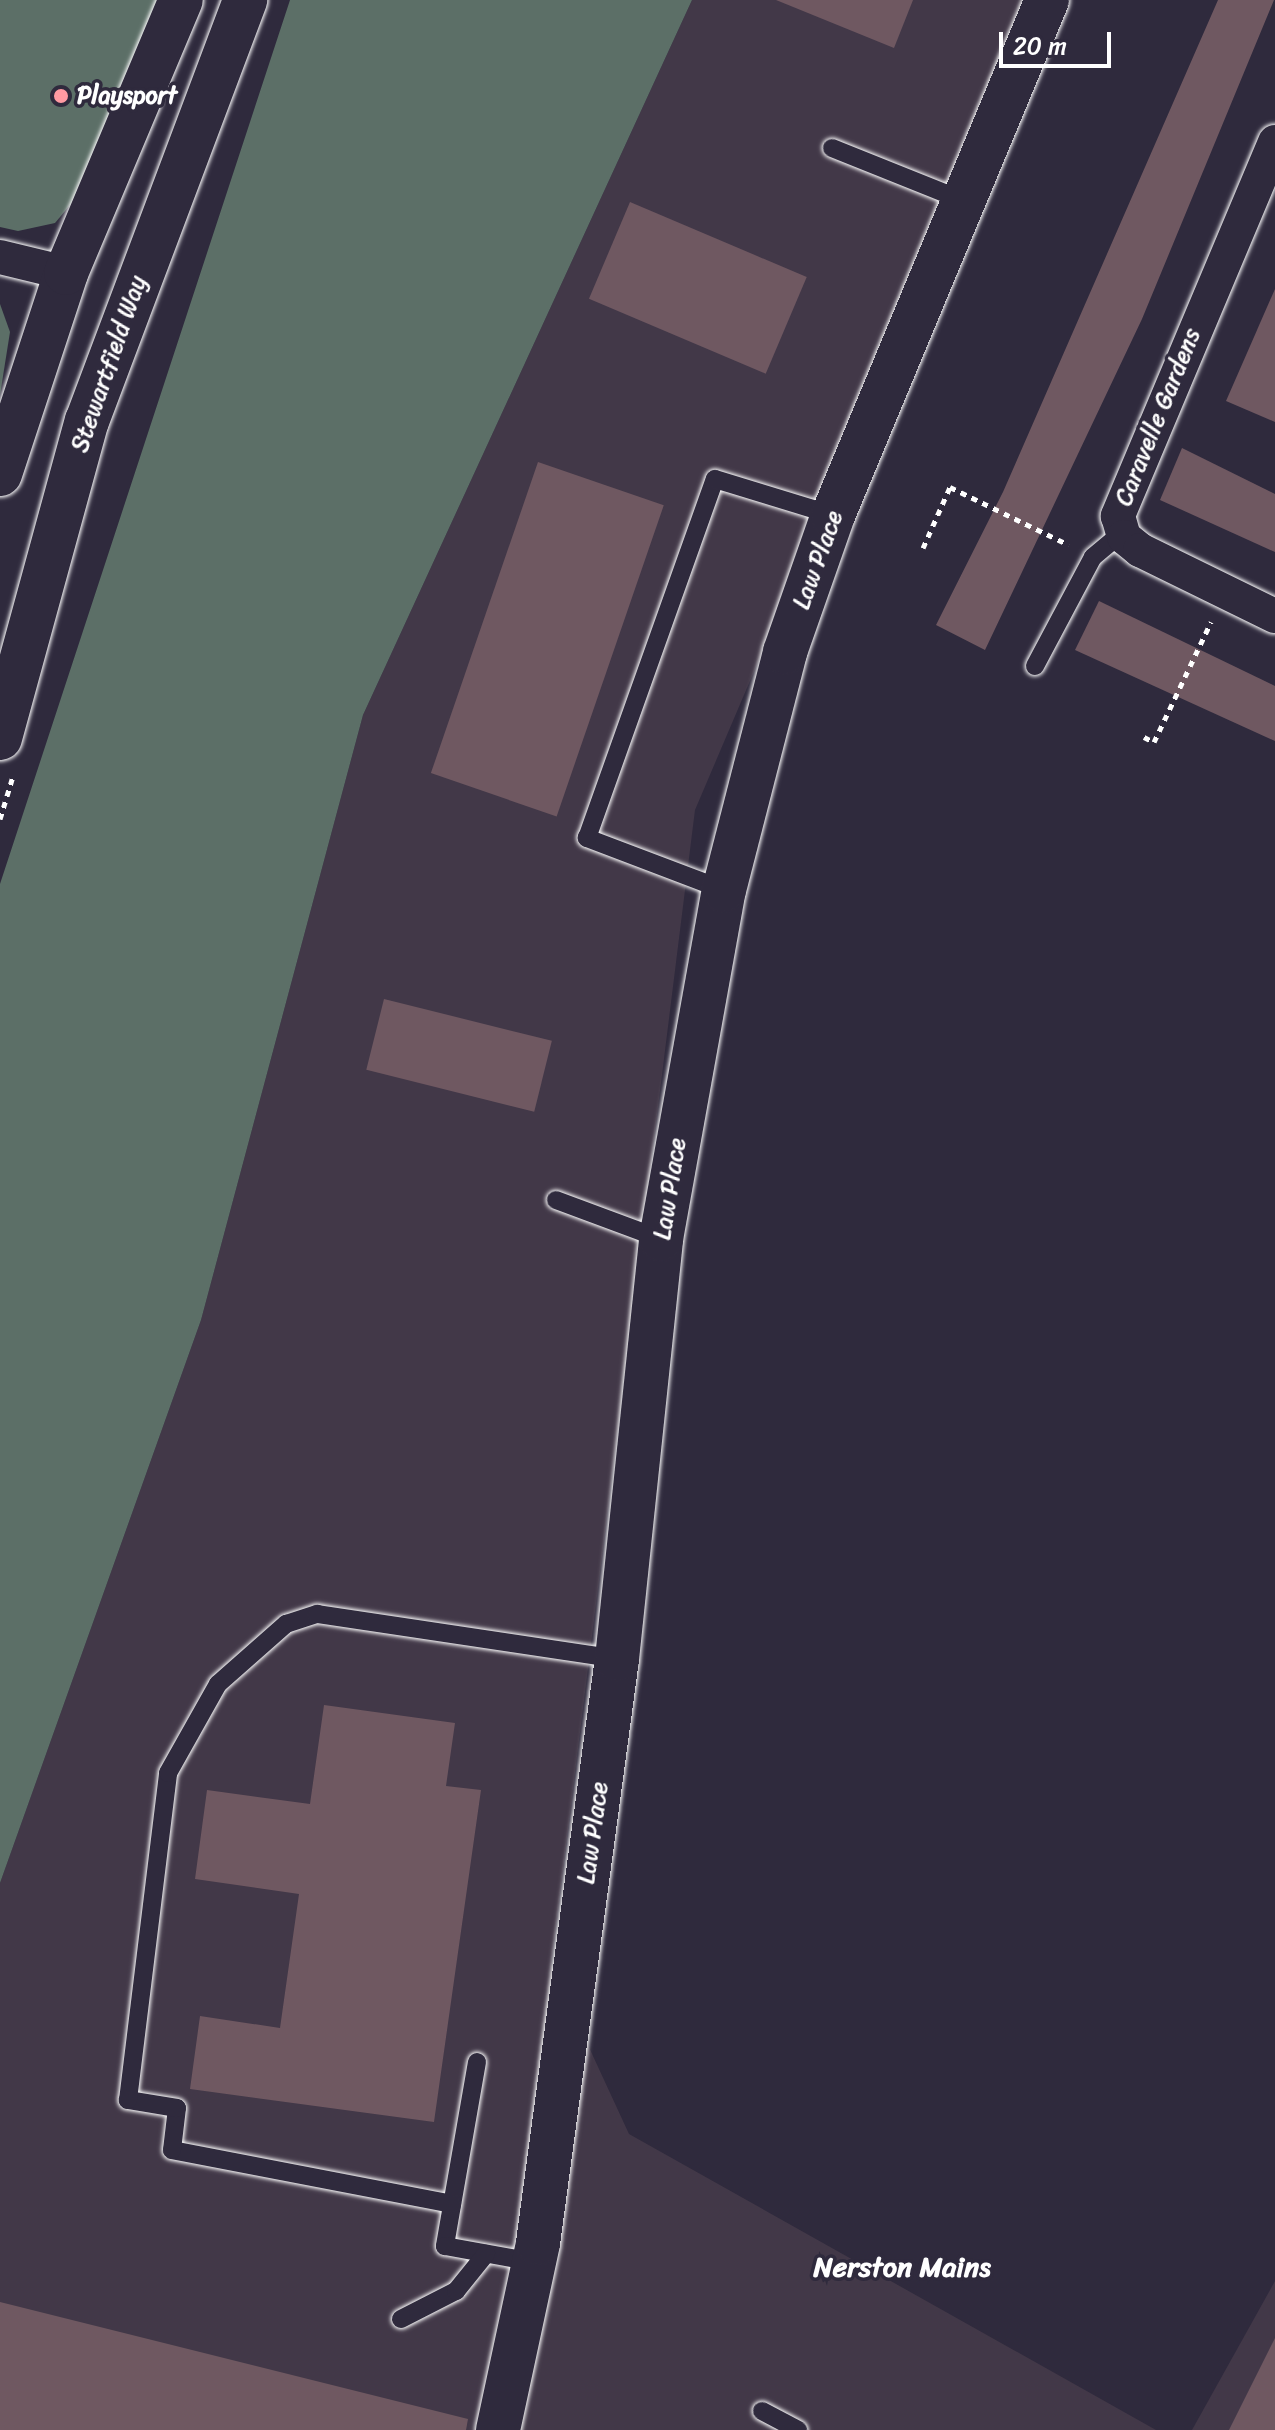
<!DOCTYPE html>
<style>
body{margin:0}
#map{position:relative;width:1275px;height:2430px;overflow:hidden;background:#2f2a3d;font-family:Sriracha,sans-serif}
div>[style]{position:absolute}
.built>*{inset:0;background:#423848}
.green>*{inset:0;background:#5c6f67}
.building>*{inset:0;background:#6f5861;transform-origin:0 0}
.path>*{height:5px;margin-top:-2.5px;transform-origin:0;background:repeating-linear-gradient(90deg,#fff 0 6px,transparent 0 12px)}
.roads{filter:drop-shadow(0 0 2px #fff) drop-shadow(0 0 2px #fff)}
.lane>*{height:18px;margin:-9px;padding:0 9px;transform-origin:9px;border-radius:9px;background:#2f2a3d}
.street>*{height:34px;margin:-17px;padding:0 17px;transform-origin:17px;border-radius:17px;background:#2f2a3d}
.secondary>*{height:44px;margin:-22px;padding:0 22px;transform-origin:22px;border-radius:22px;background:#2f2a3d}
.dots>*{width:22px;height:22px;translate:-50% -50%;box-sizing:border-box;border:4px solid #2f2a3d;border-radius:50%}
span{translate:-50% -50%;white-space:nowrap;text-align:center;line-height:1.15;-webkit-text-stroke:7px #2f2a3d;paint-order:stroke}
.poi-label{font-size:24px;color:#fff;font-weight:700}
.left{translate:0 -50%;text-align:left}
.street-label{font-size:24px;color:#fff}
.quarter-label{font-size:28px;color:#fff;font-weight:700}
.scale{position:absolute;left:999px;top:32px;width:112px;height:36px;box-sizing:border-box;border:4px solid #fff;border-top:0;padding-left:10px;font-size:24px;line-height:28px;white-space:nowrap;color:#fff;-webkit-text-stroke:6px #2f2a3d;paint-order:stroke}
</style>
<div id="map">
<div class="built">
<div style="clip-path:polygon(692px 0,1040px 0,695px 810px,551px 1965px,629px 2134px,1156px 2430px,0 2430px,0 1883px,201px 1320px,363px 715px)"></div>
<div style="clip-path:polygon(1275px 2281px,1275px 2430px,1192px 2430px)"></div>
</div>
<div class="green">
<div style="clip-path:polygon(0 0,162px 0,80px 193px,55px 223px,18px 231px,0 227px)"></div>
<div style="clip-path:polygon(290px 0,692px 0,363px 715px,201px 1320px,0 1883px,0 884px)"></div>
<div style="clip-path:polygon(0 304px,10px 332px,0 395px)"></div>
</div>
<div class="building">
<div style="clip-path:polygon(776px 0,913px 0,894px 48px)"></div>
<div style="clip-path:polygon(1218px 0,1274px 0,1142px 319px,985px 650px,936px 625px,1003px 492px)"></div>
<div style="left:630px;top:202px;width:192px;height:105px;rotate:23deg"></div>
<div style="clip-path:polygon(1275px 289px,1275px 422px,1226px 401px)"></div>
<div style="clip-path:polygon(1182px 448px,1275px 494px,1275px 552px,1160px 500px)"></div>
<div style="left:538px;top:462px;width:133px;height:329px;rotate:19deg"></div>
<div style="clip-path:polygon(1099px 601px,1275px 686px,1275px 741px,1075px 650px)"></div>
<div style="left:384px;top:999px;width:173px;height:73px;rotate:14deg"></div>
<div style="clip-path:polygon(324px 1705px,455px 1723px,446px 1786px,481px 1790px,434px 2122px,190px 2089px,200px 2016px,280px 2028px,299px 1894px,195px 1879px,207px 1790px,310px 1804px)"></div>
<div style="clip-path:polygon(0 2302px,468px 2419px,466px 2430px,0 2430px)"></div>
<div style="clip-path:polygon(1275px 2338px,1275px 2430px,1229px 2430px)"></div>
</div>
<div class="path">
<div style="left:923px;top:548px;width:67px;rotate:-66.1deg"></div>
<div style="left:950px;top:487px;width:132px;rotate:26deg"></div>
<div style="left:1144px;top:737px;width:11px;rotate:27deg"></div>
<div style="left:1154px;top:742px;width:133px;rotate:-64.6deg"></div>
<div style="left:0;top:819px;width:45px;rotate:-73.2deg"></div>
</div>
<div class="roads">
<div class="lane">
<div style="left:832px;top:148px;width:140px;rotate:21.8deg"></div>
<div style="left:1035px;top:666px;width:123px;rotate:-62deg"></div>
<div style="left:1093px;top:557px;width:38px;rotate:-40deg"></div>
<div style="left:724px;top:890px;width:147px;rotate:-159.2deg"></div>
<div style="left:587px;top:838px;width:381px;rotate:-70.4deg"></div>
<div style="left:715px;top:479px;width:123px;rotate:17deg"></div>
<div style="left:556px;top:1200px;width:112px;rotate:20.4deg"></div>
<div style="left:477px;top:2062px;width:187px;rotate:99.9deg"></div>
<div style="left:445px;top:2246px;width:89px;rotate:10.3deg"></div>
<div style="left:452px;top:2204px;width:285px;rotate:-169.1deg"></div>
<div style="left:172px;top:2150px;width:42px;rotate:-83.2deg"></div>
<div style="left:177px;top:2108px;width:50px;rotate:-170.7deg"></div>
<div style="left:128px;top:2100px;width:329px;rotate:-83deg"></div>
<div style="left:168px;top:1773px;width:102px;rotate:-60.7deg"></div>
<div style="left:218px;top:1684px;width:91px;rotate:-41.4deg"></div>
<div style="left:286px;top:1624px;width:33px;rotate:-18deg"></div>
<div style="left:317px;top:1614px;width:303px;rotate:8.5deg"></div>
<div style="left:401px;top:2319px;width:62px;rotate:-27deg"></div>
<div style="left:456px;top:2291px;width:48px;rotate:-51deg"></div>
<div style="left:762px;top:2411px;width:41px;rotate:27.8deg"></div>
</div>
<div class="street">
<div style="left:1275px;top:142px;width:406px;rotate:112.8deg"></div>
<div style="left:1118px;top:516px;width:22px;rotate:74deg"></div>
<div style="left:1124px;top:537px;width:21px;rotate:39deg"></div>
<div style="left:1140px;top:550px;width:150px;rotate:26.1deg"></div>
<div style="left:0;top:257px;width:68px;rotate:13.6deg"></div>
</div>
<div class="secondary">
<div style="left:0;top:474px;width:212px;rotate:-71.8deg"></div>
<div style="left:66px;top:273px;width:296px;rotate:-67.2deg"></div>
<div style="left:0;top:738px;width:329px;rotate:-74.7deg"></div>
<div style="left:87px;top:421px;width:450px;rotate:-69.4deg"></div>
<div style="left:498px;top:2430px;width:191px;rotate:-77.9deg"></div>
<div style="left:538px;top:2243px;width:589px;rotate:-82.3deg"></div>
<div style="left:617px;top:1659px;width:422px;rotate:-84deg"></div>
<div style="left:661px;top:1239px;width:355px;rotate:-79.8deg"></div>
<div style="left:724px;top:890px;width:246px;rotate:-75.6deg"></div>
<div style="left:785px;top:652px;width:145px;rotate:-70.7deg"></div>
<div style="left:833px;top:515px;width:558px;rotate:-67.44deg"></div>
</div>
</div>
<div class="dots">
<div style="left:61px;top:96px;background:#ff9aa2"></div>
</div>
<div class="poi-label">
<span class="left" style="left:77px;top:96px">Playsport</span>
</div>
<div class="street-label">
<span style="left:109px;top:364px;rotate:-71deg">Stewartfield Way</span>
<span style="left:1158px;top:417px;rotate:-68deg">Caravelle Gardens</span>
<span style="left:818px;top:560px;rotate:-70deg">Law Place</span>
<span style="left:670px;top:1189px;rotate:-81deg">Law Place</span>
<span style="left:593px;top:1833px;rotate:-82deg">Law Place</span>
</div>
<div class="quarter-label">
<span style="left:902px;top:2267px">Nerston Mains</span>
</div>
<div class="scale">20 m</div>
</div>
